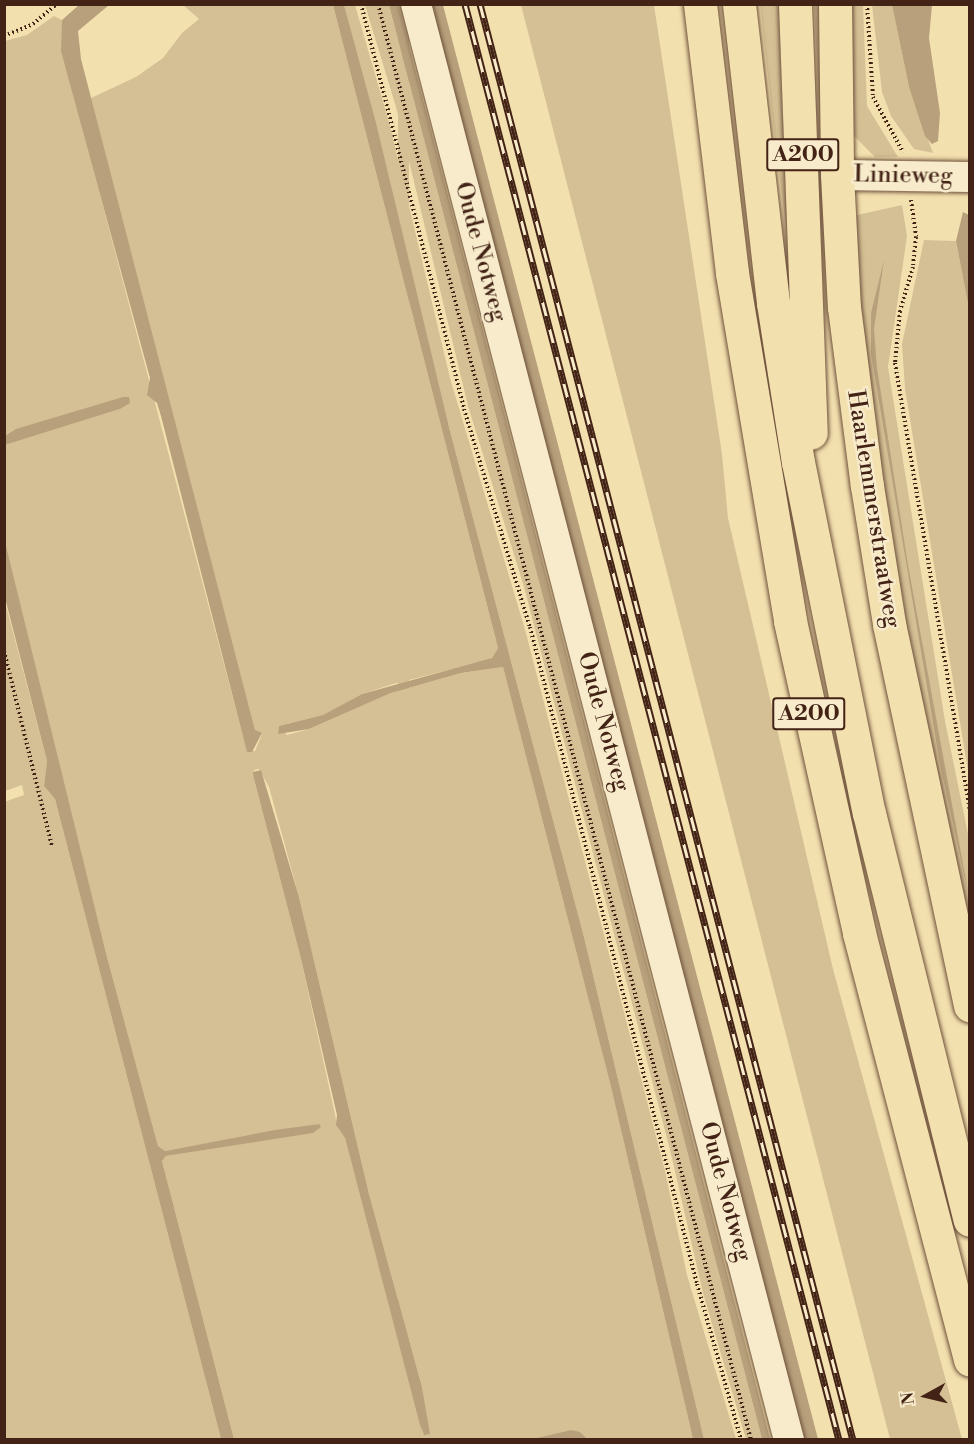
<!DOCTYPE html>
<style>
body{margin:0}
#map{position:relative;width:974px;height:1444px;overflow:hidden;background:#f3e0af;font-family:"Libre Bodoni",serif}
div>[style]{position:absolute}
.green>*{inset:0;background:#d5c095;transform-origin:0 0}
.water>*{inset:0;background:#b7a07b}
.path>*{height:4px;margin-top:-2px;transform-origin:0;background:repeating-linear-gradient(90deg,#432316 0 1.5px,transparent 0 4.5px)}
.roads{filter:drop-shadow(0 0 2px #6f523c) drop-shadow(0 0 2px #6f523c)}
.minor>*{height:30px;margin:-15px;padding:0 15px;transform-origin:15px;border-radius:15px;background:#f7ebcb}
.major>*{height:33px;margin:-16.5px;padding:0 16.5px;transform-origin:16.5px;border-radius:16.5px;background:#f3e0af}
.highway>*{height:33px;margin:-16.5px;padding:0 16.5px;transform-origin:16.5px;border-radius:16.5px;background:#f3e0af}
.rail>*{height:7px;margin-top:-3.5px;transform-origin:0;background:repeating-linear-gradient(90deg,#f7ebcb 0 14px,#432316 0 28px);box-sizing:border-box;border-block:2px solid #432316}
span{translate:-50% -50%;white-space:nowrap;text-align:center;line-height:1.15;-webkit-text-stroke:5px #f7ebcb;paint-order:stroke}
.shield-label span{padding:2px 4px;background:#f7ebcb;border:2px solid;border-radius:4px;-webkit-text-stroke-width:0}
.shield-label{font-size:22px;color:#432316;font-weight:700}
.street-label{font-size:24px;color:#432316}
.frame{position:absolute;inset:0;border:6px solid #432316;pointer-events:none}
.north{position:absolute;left:896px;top:1366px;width:60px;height:60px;-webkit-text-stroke:4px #f7ebcb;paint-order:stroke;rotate:262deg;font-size:16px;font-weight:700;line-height:24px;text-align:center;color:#432316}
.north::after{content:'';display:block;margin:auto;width:21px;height:27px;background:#432316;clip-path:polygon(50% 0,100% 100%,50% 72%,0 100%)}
</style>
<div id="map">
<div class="green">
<div style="clip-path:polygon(evenodd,183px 5px,333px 5px,498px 648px,492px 658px,485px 661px,393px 684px,362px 694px,324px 715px,279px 726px,287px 735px,309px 729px,391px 693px,461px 673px,503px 667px,611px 1087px,693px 1439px,587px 1439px,571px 1430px,533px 1440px,234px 1439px,162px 1161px,166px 1156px,311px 1133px,318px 1124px,175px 1149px,165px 1151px,158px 1146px,107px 957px,4px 542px,5px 445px,120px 409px,129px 397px,5px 436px,5px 41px,27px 35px,54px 16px,62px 20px,62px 51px,247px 751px,255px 751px,262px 734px,255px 730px,90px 103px,91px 98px,136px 77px,163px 58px,182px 33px,199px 19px,183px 5px,259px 769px,269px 787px,299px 897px,369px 1194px,422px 1387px,429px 1434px,423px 1434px,345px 1138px,338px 1128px,301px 959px,254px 779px,254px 770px,259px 769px)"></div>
<div style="clip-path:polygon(344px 5px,355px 5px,390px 126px,450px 378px,526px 633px,665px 1171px,687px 1275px,736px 1439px,704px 1439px,584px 937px,450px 431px)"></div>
<div style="clip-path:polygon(365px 5px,389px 5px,762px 1439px,746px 1439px,703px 1293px,671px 1154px,524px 587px,468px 406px,396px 107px)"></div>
<div style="left:398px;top:5px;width:11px;height:1481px"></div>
<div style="clip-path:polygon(521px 5px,654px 5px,722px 454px,728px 518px,833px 969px,962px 1439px,890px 1439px)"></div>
<div style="clip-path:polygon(760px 5px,780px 5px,791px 262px,777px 158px)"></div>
<div style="clip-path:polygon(814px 5px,825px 5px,826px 239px)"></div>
<div style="clip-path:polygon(849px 5px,863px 5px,867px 106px,898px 157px,875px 157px,854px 136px,850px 102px)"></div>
<div style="clip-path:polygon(872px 5px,892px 5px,909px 87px,933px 153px,914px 149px,891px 116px,882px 92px)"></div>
<div style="clip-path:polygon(902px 205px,907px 236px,888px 367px,945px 721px,969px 839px,969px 951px,934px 790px,862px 370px,853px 216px)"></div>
<div style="clip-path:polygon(924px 240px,956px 241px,969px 309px,969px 777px,905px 389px,902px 344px)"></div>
<div style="clip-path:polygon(4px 598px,47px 761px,44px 786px,55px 799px,221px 1439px,5px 1439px,4px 802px,24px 795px,22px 785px,5px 791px)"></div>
</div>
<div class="water">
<div style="clip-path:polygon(79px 5px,109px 5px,78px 31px,81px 59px,255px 730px,262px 733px,252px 752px,247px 752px,161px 416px,157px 403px,147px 395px,150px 378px,61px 51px,62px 20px)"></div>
<div style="clip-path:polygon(333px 5px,344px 5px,376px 123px,450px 431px,584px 937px,704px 1439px,693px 1439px,611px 1087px,503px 667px,461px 673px,391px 693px,309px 729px,278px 734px,279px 726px,323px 715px,362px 694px,492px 658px,498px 648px)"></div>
<div style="clip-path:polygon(389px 5px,398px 5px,407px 38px,770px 1439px,762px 1439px)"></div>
<div style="clip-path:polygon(431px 5px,443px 5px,818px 1439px,804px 1439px)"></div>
<div style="clip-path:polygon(892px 5px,932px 5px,929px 38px,940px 113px,938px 141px,932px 144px,925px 136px,909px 87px)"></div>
<div style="clip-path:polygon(963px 212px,969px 215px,969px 309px,956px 241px)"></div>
<div style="clip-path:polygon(884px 260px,874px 329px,877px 368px,908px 565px,969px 897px,940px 764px,871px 354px,871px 313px)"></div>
<div style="clip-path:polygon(123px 397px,129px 397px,130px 403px,120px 409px,5px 445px,5px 436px,16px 429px)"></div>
<div style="clip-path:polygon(5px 542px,107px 957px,158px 1146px,165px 1151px,275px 1130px,319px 1124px,321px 1127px,313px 1133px,166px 1156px,162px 1161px,234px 1439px,221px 1439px,55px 799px,44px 786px,47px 761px,5px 598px)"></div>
<div style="clip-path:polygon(261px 770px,299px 897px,369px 1194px,422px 1387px,430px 1434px,424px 1435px,420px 1425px,345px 1138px,336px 1125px,337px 1115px,301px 959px,254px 779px,253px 772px)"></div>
<div style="clip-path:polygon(571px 1430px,580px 1432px,587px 1439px,533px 1439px)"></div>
</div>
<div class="path">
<div style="left:361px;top:4px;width:418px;rotate:75.7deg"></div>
<div style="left:464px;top:409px;width:228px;rotate:73.2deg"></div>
<div style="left:530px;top:627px;width:678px;rotate:75.74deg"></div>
<div style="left:697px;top:1284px;width:162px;rotate:74.2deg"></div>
<div style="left:378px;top:4px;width:1484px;rotate:75.44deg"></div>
<div style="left:867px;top:4px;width:93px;rotate:86.3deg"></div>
<div style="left:873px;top:97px;width:63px;rotate:61.4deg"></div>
<div style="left:4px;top:36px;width:31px;rotate:-22deg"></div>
<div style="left:33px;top:24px;width:31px;rotate:-40deg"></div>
<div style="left:911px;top:200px;width:37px;rotate:82deg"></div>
<div style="left:916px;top:237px;width:30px;rotate:96deg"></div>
<div style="left:913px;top:267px;width:46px;rotate:106.5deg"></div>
<div style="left:900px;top:311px;width:52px;rotate:95.5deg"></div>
<div style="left:895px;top:363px;width:455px;rotate:80.5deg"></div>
<div style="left:4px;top:651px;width:201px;rotate:76.2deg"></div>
</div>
<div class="roads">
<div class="minor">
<div style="left:416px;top:4px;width:1484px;rotate:75.44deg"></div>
<div style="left:837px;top:175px;width:133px;rotate:0.9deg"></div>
</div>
<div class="major">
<div style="left:835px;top:4px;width:171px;rotate:89.3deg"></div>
<div style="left:837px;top:175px;width:132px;rotate:87deg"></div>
<div style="left:844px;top:307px;width:180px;rotate:82.7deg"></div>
<div style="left:867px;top:486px;width:140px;rotate:80.9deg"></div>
<div style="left:889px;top:624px;width:390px;rotate:78deg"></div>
</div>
<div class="highway">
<div style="left:700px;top:4px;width:271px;rotate:83.2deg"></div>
<div style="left:732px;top:273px;width:353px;rotate:80.5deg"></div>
<div style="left:790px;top:621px;width:320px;rotate:77.5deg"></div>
<div style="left:859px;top:933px;width:441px;rotate:75.4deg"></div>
<div style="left:739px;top:4px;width:301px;rotate:83.5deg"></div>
<div style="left:773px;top:303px;width:161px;rotate:81.1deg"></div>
<div style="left:798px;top:462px;width:358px;rotate:78.6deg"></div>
<div style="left:869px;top:813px;width:419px;rotate:76.1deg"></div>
<div style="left:795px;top:4px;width:429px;rotate:87.9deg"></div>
</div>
</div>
<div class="rail">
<div style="left:465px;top:4px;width:1484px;rotate:75.4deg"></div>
<div style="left:480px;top:4px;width:1484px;rotate:75.44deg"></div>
</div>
<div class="shield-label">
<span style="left:803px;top:155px">A200</span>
<span style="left:809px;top:714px">A200</span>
</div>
<div class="street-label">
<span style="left:903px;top:176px;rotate:1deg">Linieweg</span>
<span style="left:480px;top:252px;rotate:75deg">Oude Notweg</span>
<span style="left:873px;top:509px;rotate:81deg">Haarlemmerstraatweg</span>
<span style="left:603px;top:722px;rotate:75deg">Oude Notweg</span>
<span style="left:725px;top:1192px;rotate:75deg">Oude Notweg</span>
</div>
<div class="frame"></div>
<div class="north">N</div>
</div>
